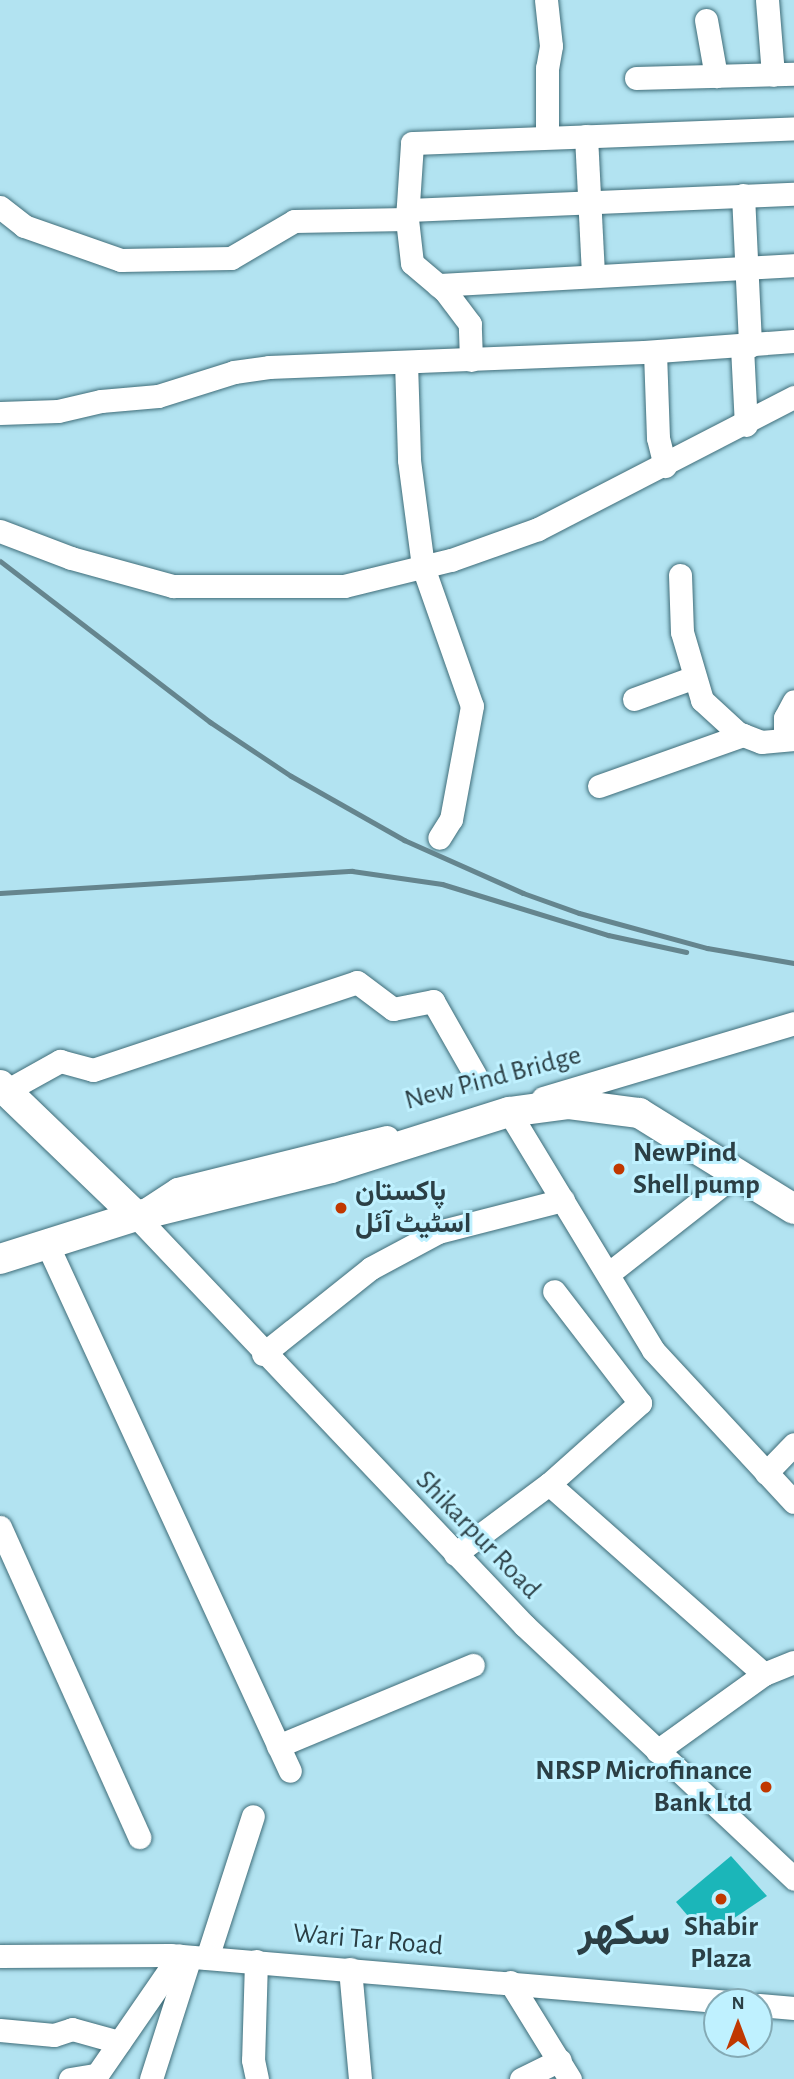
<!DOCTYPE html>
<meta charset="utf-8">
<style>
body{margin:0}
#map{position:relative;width:794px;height:2079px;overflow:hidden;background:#b2e3f1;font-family:"Alegreya Sans",Vazirmatn,sans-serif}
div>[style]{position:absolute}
.building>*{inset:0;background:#1bb6b9}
.roads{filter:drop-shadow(0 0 2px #3f6d79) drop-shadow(0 0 2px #3f6d79)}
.minor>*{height:23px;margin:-11.5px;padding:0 11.5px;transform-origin:11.5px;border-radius:11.5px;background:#fff}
.major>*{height:30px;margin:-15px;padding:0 15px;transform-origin:15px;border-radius:15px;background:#fff}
.rail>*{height:5px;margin:-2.5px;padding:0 2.5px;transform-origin:2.5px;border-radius:2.5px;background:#65858e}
.dots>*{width:19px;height:19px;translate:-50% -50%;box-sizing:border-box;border:4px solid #bff1ff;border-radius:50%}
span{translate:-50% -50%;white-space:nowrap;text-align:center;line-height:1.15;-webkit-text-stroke:6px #bff1ff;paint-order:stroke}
.street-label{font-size:28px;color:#2b3f45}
.poi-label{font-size:28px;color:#2b3f45;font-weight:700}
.left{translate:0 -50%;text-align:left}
.right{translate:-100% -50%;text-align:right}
.town-label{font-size:42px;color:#2b3f45;font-weight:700}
.north{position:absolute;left:703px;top:1988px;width:70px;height:70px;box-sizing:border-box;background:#bff1ff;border:2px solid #84aab5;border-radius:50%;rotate:0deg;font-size:19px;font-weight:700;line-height:28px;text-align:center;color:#2b3f45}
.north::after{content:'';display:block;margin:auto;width:24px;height:32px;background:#c03801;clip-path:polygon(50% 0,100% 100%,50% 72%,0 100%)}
</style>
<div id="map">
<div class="building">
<div style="clip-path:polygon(731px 1856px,767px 1896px,706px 1937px,676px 1902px)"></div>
</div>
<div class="roads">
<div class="minor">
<div style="left:546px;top:0;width:46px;rotate:83.8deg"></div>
<div style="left:551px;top:46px;width:22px;rotate:100deg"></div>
<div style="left:547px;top:68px;width:69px;rotate:90deg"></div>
<div style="left:767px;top:0;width:75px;rotate:85.4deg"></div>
<div style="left:706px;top:20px;width:57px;rotate:79.9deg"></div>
<div style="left:636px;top:78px;width:158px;rotate:-1.5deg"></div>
<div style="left:586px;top:136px;width:139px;rotate:87.1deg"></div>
<div style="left:743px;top:195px;width:151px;rotate:87.3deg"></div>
<div style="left:0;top:207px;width:31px;rotate:38deg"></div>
<div style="left:24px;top:226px;width:103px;rotate:19.3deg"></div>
<div style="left:121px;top:260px;width:110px;rotate:-1deg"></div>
<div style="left:231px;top:258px;width:73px;rotate:-30.4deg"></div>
<div style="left:294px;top:221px;width:113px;rotate:-1deg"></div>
<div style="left:408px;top:210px;width:386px;rotate:-2.4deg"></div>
<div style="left:438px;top:285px;width:357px;rotate:-3.2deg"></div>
<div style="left:742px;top:347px;width:78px;rotate:87.1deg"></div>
<div style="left:655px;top:352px;width:86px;rotate:88deg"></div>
<div style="left:658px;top:438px;width:29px;rotate:76deg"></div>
<div style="left:471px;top:360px;width:36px;rotate:-92deg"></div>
<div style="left:470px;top:324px;width:41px;rotate:-127.1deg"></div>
<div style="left:445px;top:291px;width:43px;rotate:-139.7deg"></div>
<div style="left:412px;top:263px;width:44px;rotate:-96.5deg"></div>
<div style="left:407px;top:219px;width:76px;rotate:-86.2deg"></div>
<div style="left:412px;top:143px;width:382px;rotate:-2.2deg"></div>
<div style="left:406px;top:362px;width:98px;rotate:88.2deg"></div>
<div style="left:409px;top:460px;width:108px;rotate:82.5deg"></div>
<div style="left:423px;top:567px;width:147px;rotate:70.6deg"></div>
<div style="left:472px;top:706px;width:115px;rotate:100.5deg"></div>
<div style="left:451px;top:819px;width:22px;rotate:122deg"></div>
<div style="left:0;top:413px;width:58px;rotate:-2deg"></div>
<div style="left:58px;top:411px;width:44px;rotate:-13.1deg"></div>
<div style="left:101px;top:401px;width:57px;rotate:-5deg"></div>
<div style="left:158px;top:396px;width:80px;rotate:-17.5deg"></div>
<div style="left:234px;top:372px;width:35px;rotate:-8deg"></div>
<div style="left:269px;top:367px;width:375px;rotate:-2.3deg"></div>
<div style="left:644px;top:352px;width:150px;rotate:-4.2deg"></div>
<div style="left:0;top:531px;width:76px;rotate:20.8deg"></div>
<div style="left:71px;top:558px;width:106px;rotate:15.4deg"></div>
<div style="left:173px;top:586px;width:171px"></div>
<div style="left:344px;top:586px;width:110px;rotate:-13.7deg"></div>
<div style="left:451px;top:560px;width:92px;rotate:-19.6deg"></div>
<div style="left:538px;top:529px;width:288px;rotate:-27.3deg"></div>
<div style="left:680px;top:575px;width:57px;rotate:88deg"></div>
<div style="left:682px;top:632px;width:71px;rotate:73.6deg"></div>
<div style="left:702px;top:700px;width:49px;rotate:42.5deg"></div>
<div style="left:738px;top:733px;width:25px;rotate:21deg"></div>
<div style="left:761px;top:742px;width:33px;rotate:-5deg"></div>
<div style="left:634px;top:699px;width:62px;rotate:-19.9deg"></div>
<div style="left:785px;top:739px;width:21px;rotate:-90deg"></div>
<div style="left:785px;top:718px;width:19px;rotate:-62deg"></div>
<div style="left:599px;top:786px;width:153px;rotate:-19.5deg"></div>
<div style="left:6px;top:1091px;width:62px;rotate:-29.1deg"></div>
<div style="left:60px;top:1061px;width:34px;rotate:15deg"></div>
<div style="left:93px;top:1070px;width:278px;rotate:-18.4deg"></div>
<div style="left:357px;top:982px;width:45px;rotate:36.9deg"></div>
<div style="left:393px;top:1009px;width:41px;rotate:-11.3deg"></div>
<div style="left:433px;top:1001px;width:85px;rotate:60.4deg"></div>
<div style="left:543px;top:1098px;width:262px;rotate:-16.6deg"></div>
<div style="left:509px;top:1112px;width:278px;rotate:58.8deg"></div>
<div style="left:653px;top:1350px;width:207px;rotate:47.2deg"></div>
<div style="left:387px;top:1137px;width:216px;rotate:166.1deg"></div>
<div style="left:177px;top:1189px;width:49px;rotate:146.6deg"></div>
<div style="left:136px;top:1216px;width:565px;rotate:46.51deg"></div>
<div style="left:525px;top:1626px;width:369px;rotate:43.2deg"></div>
<div style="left:47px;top:1244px;width:580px;rotate:65.25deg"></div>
<div style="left:608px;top:1274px;width:165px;rotate:-38.1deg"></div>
<div style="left:263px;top:1354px;width:138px;rotate:-38.5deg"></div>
<div style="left:371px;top:1268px;width:76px;rotate:-28.2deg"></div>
<div style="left:438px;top:1232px;width:129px;rotate:-14.4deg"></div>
<div style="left:766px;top:1473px;width:40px;rotate:-46deg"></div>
<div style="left:549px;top:1484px;width:122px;rotate:-41.7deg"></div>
<div style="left:640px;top:1403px;width:141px;rotate:-127.5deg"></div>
<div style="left:0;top:1527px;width:340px;rotate:65.8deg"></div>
<div style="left:455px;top:1554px;width:117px;rotate:-36.7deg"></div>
<div style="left:549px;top:1484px;width:287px;rotate:41.5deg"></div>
<div style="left:278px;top:1746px;width:211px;rotate:-22.6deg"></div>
<div style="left:657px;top:1751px;width:132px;rotate:-35.7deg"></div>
<div style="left:764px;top:1674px;width:32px;rotate:-22deg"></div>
<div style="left:0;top:1956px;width:170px;rotate:-0.3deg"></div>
<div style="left:170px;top:1955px;width:561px;rotate:4.81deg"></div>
<div style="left:207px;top:1958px;width:149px;rotate:-72.1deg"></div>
<div style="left:256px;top:1961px;width:99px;rotate:91.7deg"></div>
<div style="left:253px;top:2060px;width:19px;rotate:78deg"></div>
<div style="left:350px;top:1969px;width:110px;rotate:84.8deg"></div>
<div style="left:510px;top:1982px;width:114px;rotate:58.3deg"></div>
<div style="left:759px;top:2005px;width:35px;rotate:5deg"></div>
<div style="left:0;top:2030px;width:54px;rotate:5.3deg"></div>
<div style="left:54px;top:2035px;width:19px;rotate:-18deg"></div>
<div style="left:72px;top:2029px;width:49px;rotate:15.5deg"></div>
<div style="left:70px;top:2079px;width:26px;rotate:-9deg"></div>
<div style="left:94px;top:2079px;width:150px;rotate:-55.4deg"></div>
<div style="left:151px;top:2079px;width:128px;rotate:-72.3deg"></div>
<div style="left:521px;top:2079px;width:43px;rotate:-26deg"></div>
</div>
<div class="major">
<div style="left:0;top:1085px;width:189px;rotate:43.9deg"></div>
<div style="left:0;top:1259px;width:143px;rotate:-17.5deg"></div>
<div style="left:136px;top:1216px;width:201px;rotate:-13.8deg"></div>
<div style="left:331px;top:1168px;width:187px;rotate:-17.5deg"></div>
<div style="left:509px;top:1112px;width:61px;rotate:-7.6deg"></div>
<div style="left:569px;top:1104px;width:71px;rotate:7.3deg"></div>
<div style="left:639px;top:1113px;width:182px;rotate:31.8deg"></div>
</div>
</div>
<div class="rail">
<div style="left:0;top:561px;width:265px;rotate:37.5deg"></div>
<div style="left:210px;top:722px;width:97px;rotate:33.7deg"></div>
<div style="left:291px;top:776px;width:130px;rotate:29.5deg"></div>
<div style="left:404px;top:840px;width:130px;rotate:24deg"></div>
<div style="left:523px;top:893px;width:59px;rotate:19.7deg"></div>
<div style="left:579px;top:913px;width:133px;rotate:15.3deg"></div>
<div style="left:707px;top:948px;width:88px;rotate:9.8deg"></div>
<div style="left:0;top:893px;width:353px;rotate:-3.6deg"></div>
<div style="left:352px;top:871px;width:91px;rotate:8.2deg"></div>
<div style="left:442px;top:884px;width:174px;rotate:17.1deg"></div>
<div style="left:608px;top:935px;width:80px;rotate:12.3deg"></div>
</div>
<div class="dots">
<div style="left:619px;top:1169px;background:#c03801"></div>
<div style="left:341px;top:1208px;background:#c03801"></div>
<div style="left:766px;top:1787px;background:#c03801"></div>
<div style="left:721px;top:1899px;background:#c03801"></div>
</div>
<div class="street-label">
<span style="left:493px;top:1078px;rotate:-15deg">New Pind Bridge</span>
<span style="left:478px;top:1535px;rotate:46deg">Shikarpur Road</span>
<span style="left:368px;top:1940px;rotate:5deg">Wari Tar Road</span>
</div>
<div class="poi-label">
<span class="left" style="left:633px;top:1169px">NewPind<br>Shell pump</span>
<span class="left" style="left:355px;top:1208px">پاکستان<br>اسٹیٹ آئل</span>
<span class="right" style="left:752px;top:1787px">NRSP Microfinance<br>Bank Ltd</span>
<span style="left:721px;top:1943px">Shabir<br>Plaza</span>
</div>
<div class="town-label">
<span style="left:624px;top:1931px">سکھر</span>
</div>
<div class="north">N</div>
</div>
